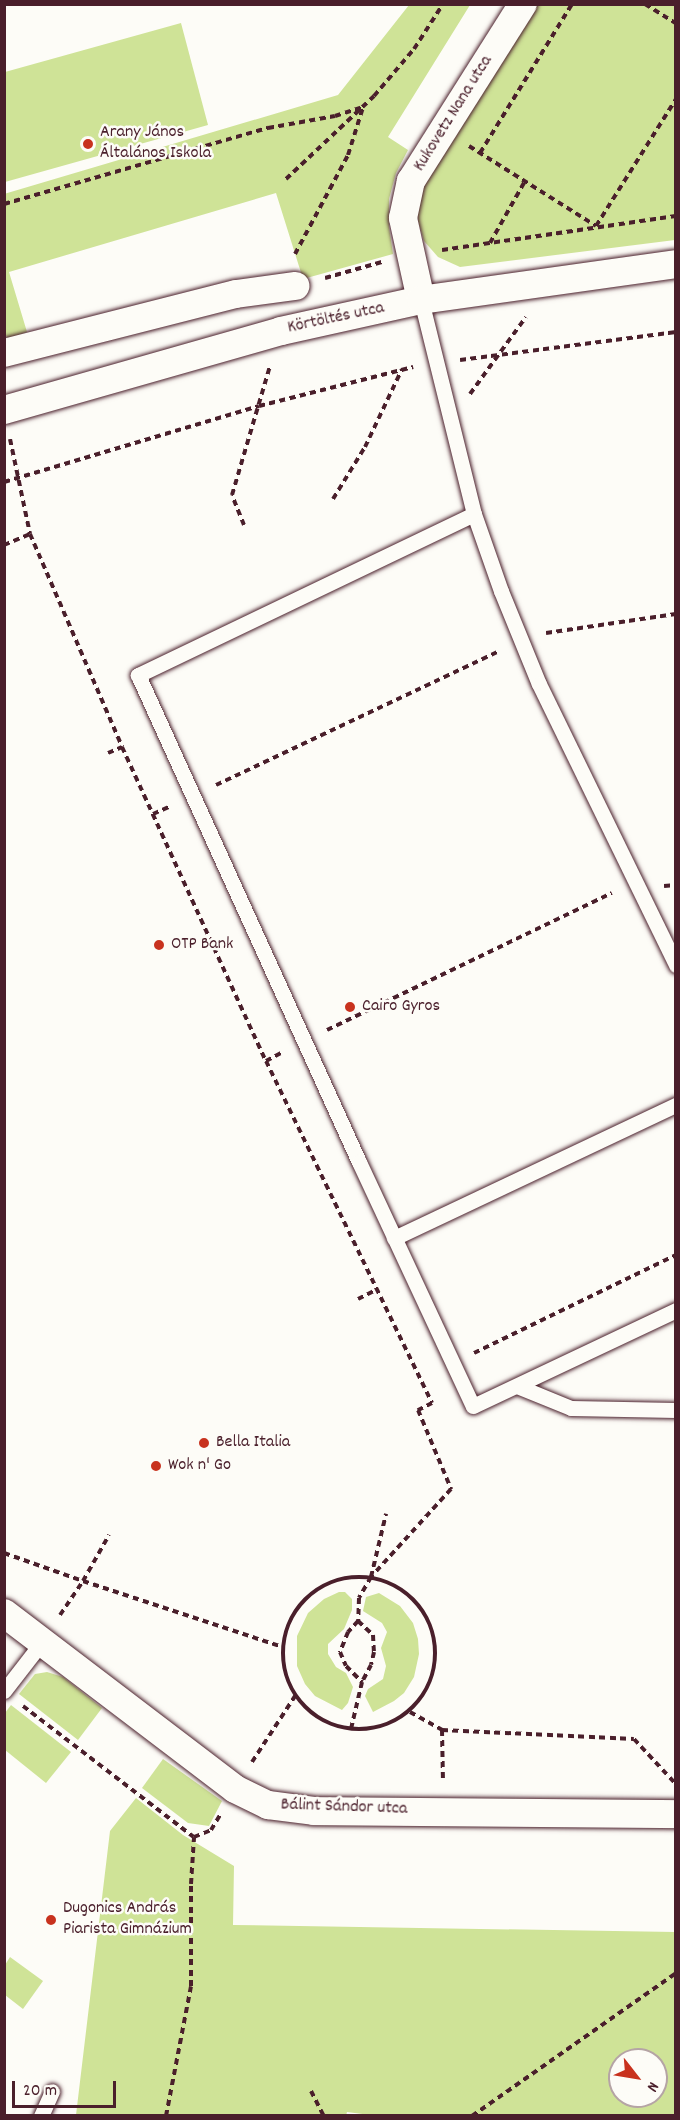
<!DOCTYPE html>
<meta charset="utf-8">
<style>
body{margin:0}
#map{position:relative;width:680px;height:2120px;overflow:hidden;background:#fdfcf7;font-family:Dekko,sans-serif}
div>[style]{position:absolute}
.green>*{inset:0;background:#cfe397}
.path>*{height:4px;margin-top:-2px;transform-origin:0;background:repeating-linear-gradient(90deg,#4a1f2b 0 6px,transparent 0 10.5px)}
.path>.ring{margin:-2px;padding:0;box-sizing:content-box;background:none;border:4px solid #4a1f2b;border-radius:50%}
.roads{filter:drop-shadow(0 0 2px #4a1f2b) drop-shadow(0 0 2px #4a1f2b)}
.lane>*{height:15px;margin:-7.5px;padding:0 7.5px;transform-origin:7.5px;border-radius:7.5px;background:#fdfcf7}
.street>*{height:28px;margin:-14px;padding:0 14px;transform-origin:14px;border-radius:14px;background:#fdfcf7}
.dots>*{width:16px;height:16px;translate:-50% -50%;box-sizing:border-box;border:3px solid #fdfcf7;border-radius:50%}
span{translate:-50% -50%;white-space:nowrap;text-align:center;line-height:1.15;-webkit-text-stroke:5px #fdfcf7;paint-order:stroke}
.street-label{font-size:18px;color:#4a1f2b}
.poi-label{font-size:18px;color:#4a1f2b}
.left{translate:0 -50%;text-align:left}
.frame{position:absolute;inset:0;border:6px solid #4a1f2b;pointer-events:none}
.north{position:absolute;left:608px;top:2048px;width:60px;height:60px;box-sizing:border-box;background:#fdfcf7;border:2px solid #b5a4a5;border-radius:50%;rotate:121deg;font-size:16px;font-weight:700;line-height:24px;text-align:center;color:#4a1f2b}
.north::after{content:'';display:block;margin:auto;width:21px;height:27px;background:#c8321e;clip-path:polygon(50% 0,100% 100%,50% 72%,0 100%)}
.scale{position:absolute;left:12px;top:2081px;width:104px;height:27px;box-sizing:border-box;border:3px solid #4a1f2b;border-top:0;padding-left:8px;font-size:18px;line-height:21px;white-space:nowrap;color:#4a1f2b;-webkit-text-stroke:4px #fdfcf7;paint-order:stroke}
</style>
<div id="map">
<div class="green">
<div style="clip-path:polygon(409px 5px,470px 5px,388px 137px,408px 150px,396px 173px,389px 199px,389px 227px,393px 254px,303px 279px,276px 193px,9px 272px,27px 332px,8px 339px,4px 332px,4px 194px,338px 95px)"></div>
<div style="clip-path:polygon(537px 5px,675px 5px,675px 240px,460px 267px,438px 257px,424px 241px,417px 218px,421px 191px)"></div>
<div style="clip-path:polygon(181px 23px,208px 125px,5px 182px,5px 72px)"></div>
<div style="clip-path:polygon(339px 1592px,345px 1592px,352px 1599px,352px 1610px,344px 1629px,328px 1644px,328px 1654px,336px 1667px,346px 1673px,353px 1687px,348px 1703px,342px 1710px,315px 1696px,305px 1684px,297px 1666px,297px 1636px,308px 1613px,324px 1599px)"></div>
<div style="clip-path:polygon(379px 1593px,400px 1606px,413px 1623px,418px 1639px,419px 1654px,414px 1677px,404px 1693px,394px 1701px,373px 1712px,365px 1696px,368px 1689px,383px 1679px,386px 1666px,381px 1648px,387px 1632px,382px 1623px,363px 1611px,366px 1597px)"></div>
<div style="clip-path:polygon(47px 1672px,63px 1677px,102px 1708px,78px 1740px,19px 1694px,35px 1674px)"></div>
<div style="clip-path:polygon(11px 1705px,71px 1752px,46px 1783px,5px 1750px,5px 1713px)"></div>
<div style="clip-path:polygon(163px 1759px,222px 1801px,209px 1826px,188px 1823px,142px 1788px)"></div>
<div style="clip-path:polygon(evenodd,136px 1798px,183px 1835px,234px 1866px,233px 1925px,675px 1932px,675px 2115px,378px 2116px,347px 2112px,346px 2116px,76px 2115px,110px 1831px,136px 1798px,620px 2060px,656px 2060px,656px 2096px,620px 2096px,620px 2060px)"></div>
<div style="clip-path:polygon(10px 1957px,43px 1981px,23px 2009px,5px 1995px,5px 1965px)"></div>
</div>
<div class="path">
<div style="left:645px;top:4px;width:36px;rotate:32deg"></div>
<div style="left:469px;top:146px;width:150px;rotate:32.2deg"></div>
<div style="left:596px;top:226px;width:150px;rotate:-57.8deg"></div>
<div style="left:480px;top:153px;width:175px;rotate:-58.3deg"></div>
<div style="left:286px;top:179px;width:121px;rotate:-43.3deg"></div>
<div style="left:374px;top:96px;width:62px;rotate:-49.6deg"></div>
<div style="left:414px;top:49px;width:54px;rotate:-57.2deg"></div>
<div style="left:4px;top:204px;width:275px;rotate:-16.1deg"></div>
<div style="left:268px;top:128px;width:68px;rotate:-10.2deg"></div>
<div style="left:335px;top:116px;width:28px;rotate:-18deg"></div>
<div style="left:490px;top:243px;width:71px;rotate:-60.6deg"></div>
<div style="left:442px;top:250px;width:236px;rotate:-8.3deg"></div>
<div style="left:295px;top:254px;width:112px;rotate:-61.8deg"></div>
<div style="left:348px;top:155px;width:50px;rotate:-72.6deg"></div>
<div style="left:325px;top:278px;width:59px;rotate:-15.7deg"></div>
<div style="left:460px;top:360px;width:218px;rotate:-7.4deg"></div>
<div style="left:470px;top:394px;width:95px;rotate:-54deg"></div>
<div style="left:10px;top:439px;width:97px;rotate:78.1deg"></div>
<div style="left:30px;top:534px;width:232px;rotate:66.6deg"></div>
<div style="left:122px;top:747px;width:345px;rotate:65.4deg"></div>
<div style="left:266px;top:1061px;width:380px;rotate:64.1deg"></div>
<div style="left:432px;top:1403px;width:16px;rotate:153deg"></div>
<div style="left:418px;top:1410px;width:86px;rotate:67.3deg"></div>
<div style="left:451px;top:1489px;width:119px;rotate:132.3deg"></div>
<div style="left:371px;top:1577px;width:24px;rotate:120deg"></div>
<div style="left:359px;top:1598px;width:23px;rotate:92deg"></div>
<div style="left:358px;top:1621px;width:21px;rotate:43deg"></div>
<div style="left:373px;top:1635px;width:17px;rotate:87deg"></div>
<div style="left:374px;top:1652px;width:13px;rotate:103deg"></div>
<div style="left:371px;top:1665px;width:19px;rotate:118deg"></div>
<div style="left:362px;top:1682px;width:48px;rotate:103.2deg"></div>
<div style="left:4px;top:482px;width:266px;rotate:-16.6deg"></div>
<div style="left:259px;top:406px;width:159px;rotate:-14.2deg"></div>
<div style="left:333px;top:499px;width:61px;rotate:-58.4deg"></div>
<div style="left:365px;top:447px;width:86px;rotate:-64.6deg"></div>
<div style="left:244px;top:525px;width:32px;rotate:-112deg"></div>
<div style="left:232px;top:495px;width:134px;rotate:-73.6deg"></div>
<div style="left:4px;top:545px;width:28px;rotate:-23deg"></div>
<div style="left:546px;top:633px;width:131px;rotate:-8.3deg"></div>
<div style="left:108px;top:753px;width:15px;rotate:-23deg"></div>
<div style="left:216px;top:785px;width:314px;rotate:-25.3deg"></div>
<div style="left:153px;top:814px;width:20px;rotate:-24deg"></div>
<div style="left:664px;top:886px;width:12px;rotate:-5deg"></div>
<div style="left:327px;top:1030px;width:316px;rotate:-25.7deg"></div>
<div style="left:266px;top:1061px;width:19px;rotate:-28deg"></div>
<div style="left:358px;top:1299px;width:20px;rotate:-27deg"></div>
<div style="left:474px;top:1353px;width:225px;rotate:-25.9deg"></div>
<div style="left:4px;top:1553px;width:84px;rotate:19.5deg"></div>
<div style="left:83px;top:1581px;width:53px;rotate:-60.5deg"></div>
<div class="ring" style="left:283px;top:1577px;width:148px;height:148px"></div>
<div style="left:371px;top:1577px;width:65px;rotate:-76.6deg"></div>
<div style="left:60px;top:1615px;width:41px;rotate:-55.9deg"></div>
<div style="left:83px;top:1581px;width:210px;rotate:18.3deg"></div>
<div style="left:358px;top:1621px;width:15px;rotate:132deg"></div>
<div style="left:348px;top:1632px;width:22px;rotate:112deg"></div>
<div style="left:340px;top:1652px;width:15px;rotate:67deg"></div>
<div style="left:346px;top:1666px;width:23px;rotate:45deg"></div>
<div style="left:23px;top:1706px;width:215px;rotate:37.5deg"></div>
<div style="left:410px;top:1712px;width:37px;rotate:29deg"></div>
<div style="left:442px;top:1730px;width:192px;rotate:2.7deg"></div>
<div style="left:634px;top:1739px;width:59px;rotate:47.1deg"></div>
<div style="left:442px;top:1730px;width:50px;rotate:88.9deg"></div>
<div style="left:252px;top:1762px;width:79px;rotate:-56.9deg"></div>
<div style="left:311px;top:2091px;width:28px;rotate:63deg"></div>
<div style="left:166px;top:2116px;width:132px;rotate:-79.1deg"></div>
<div style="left:191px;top:1986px;width:102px;rotate:-90deg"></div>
<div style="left:191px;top:1884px;width:47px;rotate:-86.3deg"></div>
<div style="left:194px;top:1837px;width:18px;rotate:-22deg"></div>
<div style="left:211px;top:1830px;width:17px;rotate:-59deg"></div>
<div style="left:472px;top:2116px;width:249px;rotate:-35deg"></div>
</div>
<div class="roads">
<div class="lane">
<div style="left:421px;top:300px;width:220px;rotate:76.1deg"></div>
<div style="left:474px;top:514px;width:82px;rotate:70.7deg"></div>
<div style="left:501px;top:591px;width:100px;rotate:67.8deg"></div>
<div style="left:539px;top:684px;width:313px;rotate:64deg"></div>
<div style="left:474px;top:514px;width:373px;rotate:154.4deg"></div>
<div style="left:138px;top:675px;width:535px;rotate:65.59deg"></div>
<div style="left:359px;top:1162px;width:269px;rotate:65deg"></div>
<div style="left:473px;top:1406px;width:225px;rotate:-25.3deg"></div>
<div style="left:394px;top:1238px;width:312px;rotate:-25.3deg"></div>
<div style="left:517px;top:1386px;width:58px;rotate:22.2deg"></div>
<div style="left:571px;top:1408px;width:105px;rotate:1.1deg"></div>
<div style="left:4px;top:1691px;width:62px;rotate:-52.2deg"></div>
<div style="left:41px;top:2116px;width:27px;rotate:-66deg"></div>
</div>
<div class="street">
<div style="left:421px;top:300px;width:84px;rotate:-102.4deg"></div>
<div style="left:403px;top:218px;width:38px;rotate:-78deg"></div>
<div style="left:411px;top:181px;width:209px;rotate:-57.7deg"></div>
<div style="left:4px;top:353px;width:239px;rotate:-14.3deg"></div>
<div style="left:236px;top:294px;width:60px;rotate:-7.7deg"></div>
<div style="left:4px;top:410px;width:288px;rotate:-15.9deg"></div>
<div style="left:281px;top:331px;width:143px;rotate:-12.5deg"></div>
<div style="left:421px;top:300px;width:258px;rotate:-8deg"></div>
<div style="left:4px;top:1613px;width:290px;rotate:37.3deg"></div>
<div style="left:235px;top:1789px;width:37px;rotate:26deg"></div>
<div style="left:268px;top:1805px;width:46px;rotate:7.4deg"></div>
<div style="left:314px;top:1811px;width:362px;rotate:0.5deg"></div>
</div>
</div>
<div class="dots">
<div style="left:88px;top:144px;background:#c8321e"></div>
<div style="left:159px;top:945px;background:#c8321e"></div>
<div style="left:350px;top:1007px;background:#c8321e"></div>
<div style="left:204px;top:1443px;background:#c8321e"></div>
<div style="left:156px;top:1466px;background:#c8321e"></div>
<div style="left:51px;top:1920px;background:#c8321e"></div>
</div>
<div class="street-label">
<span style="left:454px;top:114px;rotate:-58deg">Kukovetz Nana utca</span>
<span style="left:336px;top:319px;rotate:-12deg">Körtöltés utca</span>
<span style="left:344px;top:1808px;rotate:2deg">Bálint Sándor utca</span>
</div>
<div class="poi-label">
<span class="left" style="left:100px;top:144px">Arany János<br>Általános Iskola</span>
<span class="left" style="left:171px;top:945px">OTP Bank</span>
<span class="left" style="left:362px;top:1007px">Cairo Gyros</span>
<span class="left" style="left:216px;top:1443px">Bella Italia</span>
<span class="left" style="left:168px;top:1466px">Wok n' Go</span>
<span class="left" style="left:63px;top:1920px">Dugonics András<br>Piarista Gimnázium</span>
</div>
<div class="frame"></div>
<div class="north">N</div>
<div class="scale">20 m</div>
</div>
